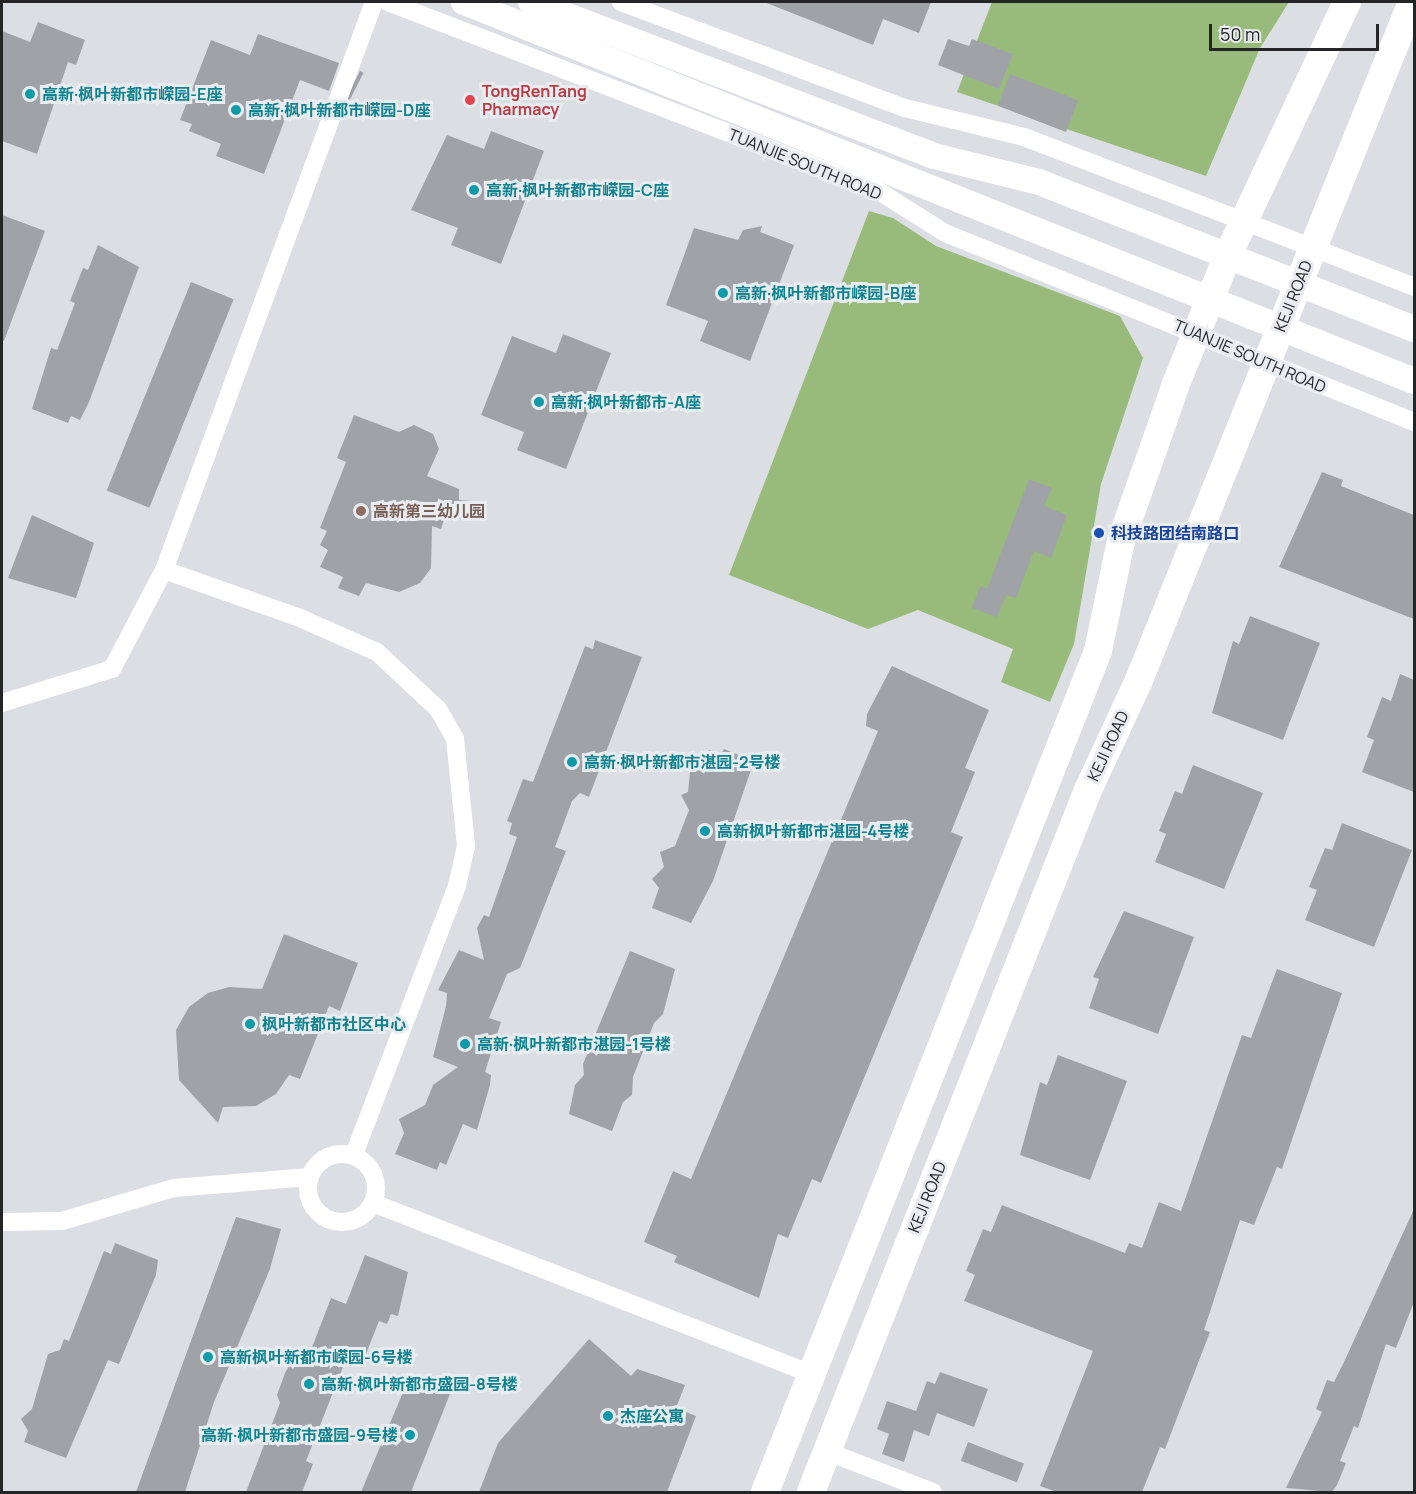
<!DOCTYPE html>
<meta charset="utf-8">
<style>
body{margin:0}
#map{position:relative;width:1416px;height:1494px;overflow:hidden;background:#dbdfe4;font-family:Manrope,"Noto Sans SC",sans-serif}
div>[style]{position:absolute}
.green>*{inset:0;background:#98bb7c}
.building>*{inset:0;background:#9fa3a7;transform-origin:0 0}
.street>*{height:18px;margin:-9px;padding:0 9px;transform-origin:9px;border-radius:9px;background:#fff}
.street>.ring{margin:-9px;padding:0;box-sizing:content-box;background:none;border:18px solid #fff;border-radius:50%}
.secondary>*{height:26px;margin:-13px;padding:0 13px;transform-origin:13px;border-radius:13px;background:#fff}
.primary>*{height:28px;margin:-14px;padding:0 14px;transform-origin:14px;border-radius:14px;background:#fff}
.dots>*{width:16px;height:16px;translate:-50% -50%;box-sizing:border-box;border:3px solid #e9edf1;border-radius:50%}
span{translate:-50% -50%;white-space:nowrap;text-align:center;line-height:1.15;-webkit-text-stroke:6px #e9edf1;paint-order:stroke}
.health-label{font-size:16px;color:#be3a42;font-weight:700}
.left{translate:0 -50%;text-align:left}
.culture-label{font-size:16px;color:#0d838f;font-weight:700}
.right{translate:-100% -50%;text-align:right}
.street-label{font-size:16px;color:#242527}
.education-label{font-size:16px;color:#785e54;font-weight:700}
.transit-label{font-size:16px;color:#164399;font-weight:700}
.frame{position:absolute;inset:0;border:3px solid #242527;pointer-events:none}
.scale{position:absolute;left:1209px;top:24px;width:170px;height:27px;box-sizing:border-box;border:3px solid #242527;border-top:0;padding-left:8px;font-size:18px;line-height:21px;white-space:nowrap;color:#242527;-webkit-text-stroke:4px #e9edf1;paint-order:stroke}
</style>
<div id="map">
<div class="green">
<div style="clip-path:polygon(992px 2px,1289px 2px,1260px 48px,1206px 176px,957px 92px)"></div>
<div style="clip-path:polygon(869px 211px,893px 218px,936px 246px,1120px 316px,1143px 358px,1101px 484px,1074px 644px,1050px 702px,1001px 682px,1013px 649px,918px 610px,868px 629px,729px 575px)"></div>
</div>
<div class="building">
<div style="clip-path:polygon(764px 2px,931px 2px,919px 33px,883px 19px,873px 45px)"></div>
<div style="clip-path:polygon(38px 22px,85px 40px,76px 65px,68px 62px,37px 154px,2px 141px,2px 31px,30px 42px)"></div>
<div style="clip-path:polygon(258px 34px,339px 63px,329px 91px,300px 80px,264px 174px,216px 156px,221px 144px,189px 131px,192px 124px,180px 120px,211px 40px,250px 55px)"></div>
<div style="clip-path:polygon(948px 39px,969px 46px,972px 39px,1013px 54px,999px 89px,938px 65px)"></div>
<div style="left:360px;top:71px;width:4px;height:30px;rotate:27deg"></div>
<div style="left:1010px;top:74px;width:73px;height:34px;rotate:21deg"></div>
<div style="clip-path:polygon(491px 131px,544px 151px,501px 264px,451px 245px,458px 228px,411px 210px,447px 135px,484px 149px)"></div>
<div style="clip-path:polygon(2px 215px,45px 231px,4px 341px,2px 340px)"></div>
<div style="clip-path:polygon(762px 226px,760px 232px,794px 245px,750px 361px,700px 341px,708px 321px,666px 305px,694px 228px,738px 240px,743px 230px)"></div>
<div style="clip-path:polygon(98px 245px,139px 267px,89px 402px,80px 420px,71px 416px,68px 423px,32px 409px,51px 348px,57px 350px,75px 303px,70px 301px,83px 268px,88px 270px)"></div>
<div style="left:191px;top:282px;width:46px;height:225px;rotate:22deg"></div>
<div style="clip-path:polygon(563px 334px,611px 353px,566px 469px,517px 450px,524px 432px,481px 415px,512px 336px,556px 353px)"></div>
<div style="clip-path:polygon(354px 415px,399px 432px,414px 425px,433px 434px,439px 449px,427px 476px,459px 489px,459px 500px,473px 501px,473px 520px,445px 517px,441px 529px,432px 526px,431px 568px,420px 583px,399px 592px,366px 583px,359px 596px,338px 588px,343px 577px,320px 567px,328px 550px,320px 545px,327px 531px,320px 528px,346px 462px,337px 458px)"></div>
<div style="clip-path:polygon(1322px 472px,1343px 480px,1341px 486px,1414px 515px,1414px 619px,1279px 567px)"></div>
<div style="clip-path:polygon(1029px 479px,1052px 488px,1044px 506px,1067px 515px,1051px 558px,1034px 551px,1016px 598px,1006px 595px,997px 617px,972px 608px,980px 586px,987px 589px)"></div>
<div style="clip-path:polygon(32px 515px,94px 543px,76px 598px,8px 578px)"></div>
<div style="clip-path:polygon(1250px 616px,1320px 643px,1283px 740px,1212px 713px,1233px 641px,1239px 644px)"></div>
<div style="clip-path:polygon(595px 640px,642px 657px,589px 797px,580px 793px,572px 801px,555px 847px,566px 851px,520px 968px,507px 974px,489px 1018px,501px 1022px,485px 1072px,491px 1075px,490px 1085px,477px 1130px,463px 1124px,446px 1165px,440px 1162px,437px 1170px,395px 1154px,404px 1133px,399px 1119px,425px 1105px,433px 1085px,458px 1067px,433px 1057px,446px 1006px,447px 993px,438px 990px,459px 950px,484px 960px,477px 928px,484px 915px,489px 917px,517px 837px,509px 834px,512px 823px,507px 821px,523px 779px,533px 782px,585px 646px,593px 649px)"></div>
<div style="clip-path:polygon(892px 666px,989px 710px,965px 768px,975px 772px,951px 832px,963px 837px,821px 1183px,812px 1179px,788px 1238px,778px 1234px,759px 1298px,674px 1262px,677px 1256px,644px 1242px,673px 1171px,691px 1179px,878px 731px,866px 726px,867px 714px)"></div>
<div style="clip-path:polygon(1400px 674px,1414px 680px,1414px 792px,1362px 772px,1374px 740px,1367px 737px,1382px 697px,1391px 701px)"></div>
<div style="clip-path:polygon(724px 749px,754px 761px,713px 881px,691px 923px,652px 908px,659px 888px,652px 879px,664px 867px,660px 852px,675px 846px,689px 810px,681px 795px,688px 792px,690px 772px,703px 765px,709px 750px,721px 754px)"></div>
<div style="clip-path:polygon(1193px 765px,1263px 793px,1224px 889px,1155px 862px,1166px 834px,1159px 831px,1175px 791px,1182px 794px)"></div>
<div style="clip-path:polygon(1342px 823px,1412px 850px,1374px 947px,1305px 920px,1317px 890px,1309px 887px,1325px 848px,1332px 850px)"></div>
<div style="clip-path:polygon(1124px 911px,1194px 937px,1158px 1034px,1089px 1008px,1099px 979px,1093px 977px)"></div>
<div style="clip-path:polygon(284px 934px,358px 963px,340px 1011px,329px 1006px,300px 1079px,289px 1075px,276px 1094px,256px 1106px,223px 1107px,218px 1123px,179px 1080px,176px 1030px,189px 1007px,208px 993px,229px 987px,262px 989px)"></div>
<div style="clip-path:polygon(630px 951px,675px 969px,663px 1014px,654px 1023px,633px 1077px,632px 1095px,623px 1102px,612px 1131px,569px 1114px,575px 1085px,584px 1075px,583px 1064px)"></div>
<div style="clip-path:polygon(1277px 969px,1342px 993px,1282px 1169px,1277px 1167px,1254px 1225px,1240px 1220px,1204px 1330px,1210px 1332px,1165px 1449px,1160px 1447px,1142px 1492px,1057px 1492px,1040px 1486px,1093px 1351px,964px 1301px,975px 1275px,966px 1271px,983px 1229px,991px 1232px,1002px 1205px,1125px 1253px,1129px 1243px,1142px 1248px,1159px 1202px,1181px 1211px,1242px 1035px,1251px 1038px)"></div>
<div style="clip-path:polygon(1058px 1055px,1127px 1081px,1090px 1180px,1020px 1155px,1040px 1082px,1047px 1085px)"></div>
<div style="clip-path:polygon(1414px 1209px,1414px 1302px,1396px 1348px,1386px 1344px,1358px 1428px,1354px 1426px,1340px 1461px,1346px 1463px,1337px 1485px,1332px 1492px,1286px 1488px,1322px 1412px,1316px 1409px,1327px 1380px,1334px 1382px,1344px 1362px)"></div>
<div style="clip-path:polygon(236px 1217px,281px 1229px,270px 1269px,214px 1402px,185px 1492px,136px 1492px)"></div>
<div style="clip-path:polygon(115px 1243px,158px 1260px,156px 1275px,119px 1364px,108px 1360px,66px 1458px,24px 1442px,28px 1431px,21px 1419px,32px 1409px,48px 1354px,60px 1350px,64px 1339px,69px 1341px,104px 1251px,111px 1254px)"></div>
<div style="clip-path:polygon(365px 1255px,408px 1272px,398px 1316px,391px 1314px,387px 1324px,379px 1321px,364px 1359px,358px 1357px,354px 1366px,345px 1362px,306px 1461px,313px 1464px,302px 1492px,246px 1492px,280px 1403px,277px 1395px,285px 1373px,301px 1346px,311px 1350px,331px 1298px,346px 1304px)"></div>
<div style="clip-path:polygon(589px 1339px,631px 1376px,637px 1369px,685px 1385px,676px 1408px,696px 1416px,667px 1492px,479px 1492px,498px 1443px)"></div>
<div style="clip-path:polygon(940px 1372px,988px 1389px,974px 1427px,937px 1413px,929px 1436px,914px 1430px,904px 1462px,882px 1454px,889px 1434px,877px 1429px,887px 1401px,916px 1411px,927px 1381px,935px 1384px)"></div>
<div style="clip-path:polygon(409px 1378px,452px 1389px,411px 1492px,361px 1492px)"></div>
<div style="left:968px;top:1442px;width:60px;height:20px;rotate:21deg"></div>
</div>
<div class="street">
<div style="left:388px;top:2px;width:524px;rotate:21.03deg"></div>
<div style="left:877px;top:190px;width:80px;rotate:32.3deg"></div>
<div style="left:945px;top:233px;width:506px;rotate:21.95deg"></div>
<div style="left:621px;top:2px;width:303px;rotate:20.5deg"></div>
<div style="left:905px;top:108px;width:122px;rotate:13.7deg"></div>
<div style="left:1024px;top:137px;width:418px;rotate:21deg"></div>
<div style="left:164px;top:570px;width:144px;rotate:19.4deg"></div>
<div style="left:300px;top:618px;width:84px;rotate:23.8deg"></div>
<div style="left:377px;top:652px;width:83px;rotate:43.1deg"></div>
<div style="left:438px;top:709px;width:34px;rotate:60deg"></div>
<div style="left:455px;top:739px;width:108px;rotate:84.1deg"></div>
<div style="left:466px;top:846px;width:41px;rotate:102.7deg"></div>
<div style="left:457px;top:886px;width:288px;rotate:111deg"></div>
<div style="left:2px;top:703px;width:115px;rotate:-17.2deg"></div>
<div style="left:112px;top:669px;width:112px;rotate:-62.3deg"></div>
<div style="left:164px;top:570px;width:606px;rotate:-69.71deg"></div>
<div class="ring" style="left:308px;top:1154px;width:50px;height:50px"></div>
<div style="left:373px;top:1203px;width:471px;rotate:21.3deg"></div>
<div style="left:2px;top:1222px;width:60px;rotate:-1deg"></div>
<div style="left:62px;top:1221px;width:117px;rotate:-16.4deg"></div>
<div style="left:174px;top:1188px;width:136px;rotate:-4.6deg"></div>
<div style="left:828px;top:1452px;width:112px;rotate:20.9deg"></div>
</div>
<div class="secondary">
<div style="left:464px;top:2px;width:1023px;rotate:21.75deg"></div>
<div style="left:531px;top:2px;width:431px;rotate:20.9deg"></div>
<div style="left:934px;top:156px;width:108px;rotate:13.9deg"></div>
<div style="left:1039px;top:182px;width:403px;rotate:21.4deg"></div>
</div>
<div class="primary">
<div style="left:765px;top:1492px;width:905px;rotate:-68.4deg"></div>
<div style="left:1098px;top:651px;width:112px;rotate:-78.2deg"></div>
<div style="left:1121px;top:541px;width:166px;rotate:-70.7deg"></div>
<div style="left:1176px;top:384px;width:137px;rotate:-68.1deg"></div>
<div style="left:1227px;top:257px;width:282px;rotate:-64.8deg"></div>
<div style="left:811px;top:1492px;width:755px;rotate:-68.47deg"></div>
<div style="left:1088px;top:790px;width:121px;rotate:-65.1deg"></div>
<div style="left:1139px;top:680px;width:731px;rotate:-68.07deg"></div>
</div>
<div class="dots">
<div style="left:30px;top:94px;background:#0f9aa8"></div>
<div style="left:470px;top:100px;background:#e0444e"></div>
<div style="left:236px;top:110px;background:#0f9aa8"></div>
<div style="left:474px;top:190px;background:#0f9aa8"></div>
<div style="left:723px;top:293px;background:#0f9aa8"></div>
<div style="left:539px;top:402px;background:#0f9aa8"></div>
<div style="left:361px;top:511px;background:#8d6e63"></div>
<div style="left:1099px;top:533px;background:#1a4fb4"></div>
<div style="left:572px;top:762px;background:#0f9aa8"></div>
<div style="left:705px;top:831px;background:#0f9aa8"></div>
<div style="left:250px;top:1024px;background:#0f9aa8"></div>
<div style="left:465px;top:1044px;background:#0f9aa8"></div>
<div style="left:208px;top:1357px;background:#0f9aa8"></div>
<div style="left:309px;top:1384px;background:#0f9aa8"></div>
<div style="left:608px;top:1416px;background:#0f9aa8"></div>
<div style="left:410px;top:1435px;background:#0f9aa8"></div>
</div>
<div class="health-label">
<span class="left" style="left:482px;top:100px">TongRenTang<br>Pharmacy</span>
</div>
<div class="culture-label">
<span class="left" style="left:42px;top:94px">高新·枫叶新都市嵘园-E座</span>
<span class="left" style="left:248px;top:110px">高新·枫叶新都市嵘园-D座</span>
<span class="left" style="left:486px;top:190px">高新·枫叶新都市嵘园-C座</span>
<span class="left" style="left:735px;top:293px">高新·枫叶新都市嵘园-B座</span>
<span class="left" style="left:551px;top:402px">高新·枫叶新都市-A座</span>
<span class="left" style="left:584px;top:762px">高新·枫叶新都市湛园-2号楼</span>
<span class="left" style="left:717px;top:831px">高新枫叶新都市湛园-4号楼</span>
<span class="left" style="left:262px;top:1024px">枫叶新都市社区中心</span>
<span class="left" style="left:477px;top:1044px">高新·枫叶新都市湛园-1号楼</span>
<span class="left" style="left:220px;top:1357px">高新枫叶新都市嵘园-6号楼</span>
<span class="left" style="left:321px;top:1384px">高新·枫叶新都市盛园-8号楼</span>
<span class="left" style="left:620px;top:1416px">杰座公寓</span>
<span class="right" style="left:398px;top:1435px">高新·枫叶新都市盛园-9号楼</span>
</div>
<div class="street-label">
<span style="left:805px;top:164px;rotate:22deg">TUANJIE SOUTH ROAD</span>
<span style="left:1293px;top:296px;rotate:-68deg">KEJI ROAD</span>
<span style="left:1250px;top:356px;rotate:23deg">TUANJIE SOUTH ROAD</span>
<span style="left:1108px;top:746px;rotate:-65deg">KEJI ROAD</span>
<span style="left:927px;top:1197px;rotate:-68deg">KEJI ROAD</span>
</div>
<div class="education-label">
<span class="left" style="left:373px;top:511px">高新第三幼儿园</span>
</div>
<div class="transit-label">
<span class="left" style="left:1111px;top:533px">科技路团结南路口</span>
</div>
<div class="frame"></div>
<div class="scale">50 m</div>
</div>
